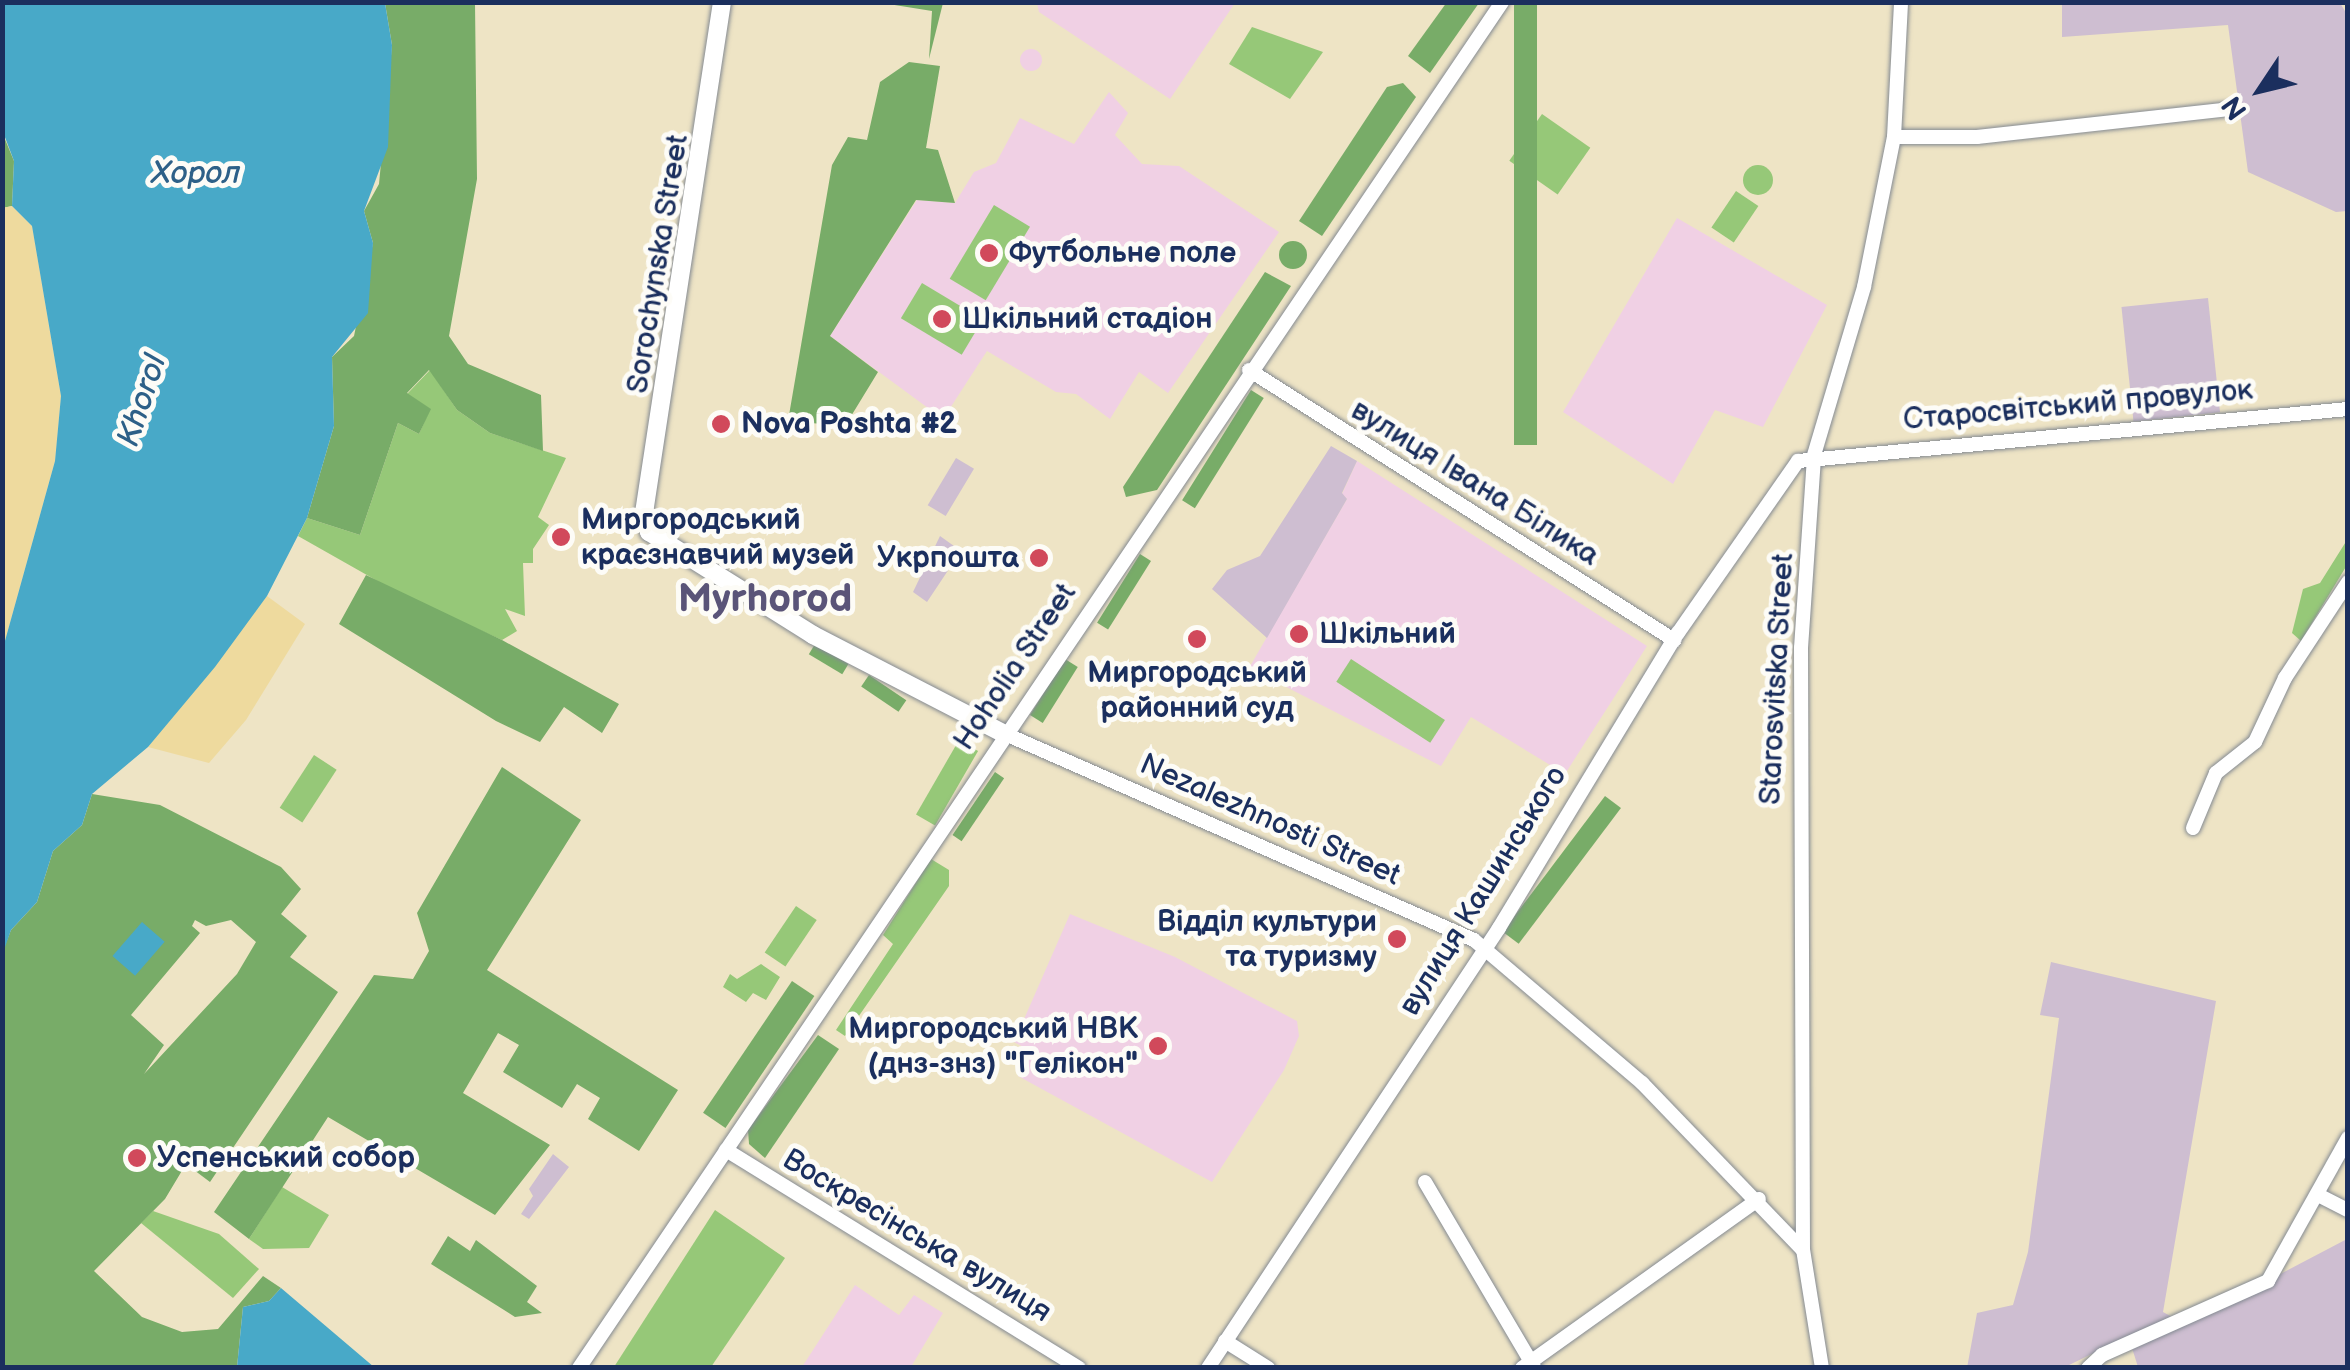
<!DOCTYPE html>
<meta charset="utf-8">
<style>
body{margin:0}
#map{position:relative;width:2350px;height:1370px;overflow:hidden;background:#eee4c5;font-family:"Balsamiq Sans",sans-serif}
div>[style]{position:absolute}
.built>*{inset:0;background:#f0d0e4}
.round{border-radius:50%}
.industrial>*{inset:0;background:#cebed1;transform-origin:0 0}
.green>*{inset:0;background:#96c878;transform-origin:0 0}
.forest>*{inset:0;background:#78ac68;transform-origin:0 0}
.sand>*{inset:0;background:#eeda9e}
.water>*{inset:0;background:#48a9c8;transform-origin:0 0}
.roads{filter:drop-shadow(0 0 2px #848a92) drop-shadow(0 0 2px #848a92)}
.minor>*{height:14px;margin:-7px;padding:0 7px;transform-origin:7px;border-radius:7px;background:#fff}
.major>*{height:18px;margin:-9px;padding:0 9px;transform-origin:9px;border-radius:9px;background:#fff}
.dots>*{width:28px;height:28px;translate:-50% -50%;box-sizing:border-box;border:5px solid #fdfcf7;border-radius:50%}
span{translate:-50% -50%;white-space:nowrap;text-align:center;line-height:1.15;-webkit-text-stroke:10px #fdfcf7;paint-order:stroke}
.poi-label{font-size:30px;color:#1b2f5e;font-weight:700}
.left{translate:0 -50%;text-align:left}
.right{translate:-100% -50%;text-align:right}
.street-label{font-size:30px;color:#1b2f5e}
.water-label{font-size:32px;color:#2d6088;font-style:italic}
.district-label{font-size:40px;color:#5a5478;font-weight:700}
.frame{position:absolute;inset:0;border:5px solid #1b2f5e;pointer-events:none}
.north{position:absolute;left:2210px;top:40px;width:100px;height:100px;-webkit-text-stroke:8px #fdfcf7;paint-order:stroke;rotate:235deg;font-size:28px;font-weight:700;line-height:40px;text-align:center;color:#1b2f5e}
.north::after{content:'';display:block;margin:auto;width:35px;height:45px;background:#1b2f5e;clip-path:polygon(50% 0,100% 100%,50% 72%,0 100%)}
</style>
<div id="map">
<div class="built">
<div style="clip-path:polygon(1037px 3px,1037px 2px,1235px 3px,1170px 99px,1039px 12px)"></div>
<div class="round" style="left:1020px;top:49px;width:22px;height:22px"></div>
<div style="clip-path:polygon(1109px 92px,1128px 113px,1115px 135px,1142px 164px,1179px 166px,1279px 232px,1168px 393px,1139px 372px,1110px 419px,1076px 394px,1056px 392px,987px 351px,943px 419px,830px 336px,917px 200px,955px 203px,974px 172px,996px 163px,1020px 118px,1074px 144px)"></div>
<div style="clip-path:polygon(1677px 218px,1827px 305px,1763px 427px,1715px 410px,1673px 484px,1563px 412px)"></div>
<div style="clip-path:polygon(1357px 461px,1647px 646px,1565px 774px,1471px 717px,1441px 766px,1249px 668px,1347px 499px,1342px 494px)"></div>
<div style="clip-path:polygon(1070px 914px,1175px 957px,1297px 1021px,1299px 1036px,1284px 1070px,1212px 1182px,1018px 1076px,1029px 1050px,1014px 1042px)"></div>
<div style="clip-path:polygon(855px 1285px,899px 1315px,914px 1295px,943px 1313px,911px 1367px,802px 1367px)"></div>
</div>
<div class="industrial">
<div style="clip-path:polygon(2062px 3px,2340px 3px,2348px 16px,2347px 211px,2336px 212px,2248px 172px,2228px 25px,2062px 37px)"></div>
<div style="left:2208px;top:298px;width:115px;height:87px;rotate:84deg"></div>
<div style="clip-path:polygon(1331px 446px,1357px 461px,1342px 493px,1347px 499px,1267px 638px,1212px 589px,1227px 570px,1260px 556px)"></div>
<div style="left:956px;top:458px;width:21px;height:55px;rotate:31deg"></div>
<div style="clip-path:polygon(940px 536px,961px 551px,927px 602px,913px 592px)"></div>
<div style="clip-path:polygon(2051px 962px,2216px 1001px,2163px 1312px,2185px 1324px,2347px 1239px,2347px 1367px,2138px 1367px,2132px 1348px,2108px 1346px,2065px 1367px,1967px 1368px,1977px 1313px,2013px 1305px,2028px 1252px,2059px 1018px,2040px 1015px)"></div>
<div style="clip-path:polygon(553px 1154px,569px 1167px,529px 1219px,521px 1214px,533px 1196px,529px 1189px)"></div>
</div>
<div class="green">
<div style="clip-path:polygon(1252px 27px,1323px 52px,1290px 99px,1229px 64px)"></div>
<div style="left:1542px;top:114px;width:59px;height:57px;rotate:35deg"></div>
<div class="round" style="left:1743px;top:165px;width:30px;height:30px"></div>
<div style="left:1736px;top:191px;width:27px;height:44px;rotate:34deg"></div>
<div style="left:994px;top:205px;width:42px;height:86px;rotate:31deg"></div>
<div style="left:922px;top:283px;width:71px;height:41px;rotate:31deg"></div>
<div style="clip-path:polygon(430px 370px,457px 410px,490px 433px,566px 458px,538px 517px,549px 525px,533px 549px,533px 563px,523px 563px,525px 616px,505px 609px,517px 631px,502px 640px,404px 596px,298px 536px,307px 518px,360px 535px,398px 423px,419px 434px,430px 409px,407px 394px)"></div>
<div style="clip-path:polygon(2347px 540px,2347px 565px,2301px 641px,2292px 633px,2303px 589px,2320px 583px)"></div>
<div style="left:1351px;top:659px;width:112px;height:27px;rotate:33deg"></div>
<div style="left:959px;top:740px;width:22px;height:86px;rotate:30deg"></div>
<div style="left:314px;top:755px;width:27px;height:63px;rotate:33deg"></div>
<div style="clip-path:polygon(931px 859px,949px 870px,949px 886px,845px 1036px,836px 1030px,893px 944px,883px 935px)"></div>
<div style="left:796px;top:906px;width:25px;height:56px;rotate:34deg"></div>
<div style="clip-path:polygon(761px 964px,780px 977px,766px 1000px,753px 993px,746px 1002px,723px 987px,730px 974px,737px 979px)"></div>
<div style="clip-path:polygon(282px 1187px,329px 1215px,309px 1248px,263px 1249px,249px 1239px)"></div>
<div style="clip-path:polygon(715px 1210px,785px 1258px,711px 1367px,614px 1367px)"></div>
<div style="clip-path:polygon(153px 1211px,219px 1234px,259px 1269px,233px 1298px,141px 1223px)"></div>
</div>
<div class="forest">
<div style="clip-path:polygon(1447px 2px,1479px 3px,1430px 73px,1408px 56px)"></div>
<div style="clip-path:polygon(385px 3px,475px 3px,477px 179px,449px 336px,468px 364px,541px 395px,543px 451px,490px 433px,457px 410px,429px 370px,407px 393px,431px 409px,419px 434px,398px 423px,360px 535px,307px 518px,334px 426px,332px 357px,354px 336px,373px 243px,364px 211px,379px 184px,392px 45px)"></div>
<div style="clip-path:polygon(882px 3px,943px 3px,929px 59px,932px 11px)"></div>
<div style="left:1514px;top:3px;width:23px;height:442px"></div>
<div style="clip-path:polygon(909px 62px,940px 66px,926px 148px,938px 150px,955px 203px,916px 200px,830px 336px,878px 372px,845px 426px,788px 421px,832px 165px,848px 137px,867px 140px,880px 82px)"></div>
<div style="clip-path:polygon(1403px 83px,1416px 97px,1322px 236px,1299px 221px,1387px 87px)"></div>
<div style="clip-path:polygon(2px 132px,14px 161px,12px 206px,3px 208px)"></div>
<div class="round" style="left:1279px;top:241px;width:28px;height:28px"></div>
<div style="clip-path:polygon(1265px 272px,1291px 286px,1157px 490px,1126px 497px,1123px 487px)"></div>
<div style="left:1251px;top:390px;width:15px;height:130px;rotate:32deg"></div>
<div style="left:1140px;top:554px;width:13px;height:81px;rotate:32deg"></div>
<div style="clip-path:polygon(366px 575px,502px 640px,619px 704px,602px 733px,564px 707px,540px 742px,496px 721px,339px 624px)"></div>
<div style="left:815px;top:644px;width:39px;height:12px;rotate:31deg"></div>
<div style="left:1065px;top:659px;width:15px;height:66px;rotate:32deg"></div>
<div style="left:869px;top:675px;width:45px;height:14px;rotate:34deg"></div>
<div style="clip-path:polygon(502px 767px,581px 820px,487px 970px,678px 1090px,639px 1151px,588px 1119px,600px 1098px,577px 1084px,562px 1108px,503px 1072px,519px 1045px,498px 1033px,463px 1093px,550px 1145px,495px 1215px,328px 1117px,249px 1239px,214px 1212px,374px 975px,413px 979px,429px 951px,417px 913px)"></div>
<div style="left:995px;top:772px;width:11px;height:76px;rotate:34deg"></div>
<div style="clip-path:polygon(evenodd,92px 794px,160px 805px,281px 867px,301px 889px,281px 914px,307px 936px,290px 957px,338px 992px,210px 1182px,186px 1164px,165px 1199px,94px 1271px,142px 1317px,182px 1332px,218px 1329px,263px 1276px,281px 1288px,269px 1301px,243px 1307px,237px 1367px,3px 1367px,2px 953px,11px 930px,37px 902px,53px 851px,82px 825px,92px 794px,195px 920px,206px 926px,231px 920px,256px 942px,237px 974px,144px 1074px,164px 1045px,131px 1015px,200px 933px,192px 926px,195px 920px)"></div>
<div style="left:1605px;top:796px;width:20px;height:170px;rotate:37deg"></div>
<div style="left:792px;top:981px;width:27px;height:159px;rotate:34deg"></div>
<div style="clip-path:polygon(818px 1035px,839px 1049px,765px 1158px,749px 1144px,748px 1130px)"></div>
<div style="left:824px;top:1167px;width:89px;height:11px;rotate:33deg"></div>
<div style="clip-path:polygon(448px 1236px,470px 1251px,476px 1240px,537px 1286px,527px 1302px,542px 1313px,515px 1317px,431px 1264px)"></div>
</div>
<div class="sand">
<div style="clip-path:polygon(12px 206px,32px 226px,61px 396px,55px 461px,3px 648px,2px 208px)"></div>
<div style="clip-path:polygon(267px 596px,305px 624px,246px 720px,209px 763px,148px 747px)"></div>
</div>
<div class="water">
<div style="clip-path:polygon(3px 2px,385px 3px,392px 45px,388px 147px,364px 211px,373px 243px,368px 313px,332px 357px,334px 426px,307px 518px,267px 596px,215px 667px,148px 747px,92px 794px,82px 825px,53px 851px,37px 902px,11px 930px,3px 953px,3px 648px,55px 461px,61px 396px,32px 226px,12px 206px,14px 161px,3px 132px)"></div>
<div style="left:142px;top:922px;width:30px;height:45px;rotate:41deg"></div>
<div style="clip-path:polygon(281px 1288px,374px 1367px,237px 1367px,243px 1307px,269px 1301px)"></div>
</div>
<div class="roads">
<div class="minor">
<div style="left:1894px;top:137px;width:83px"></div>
<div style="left:1977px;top:137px;width:256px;rotate:-6.3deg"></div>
<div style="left:1249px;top:370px;width:504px;rotate:32.43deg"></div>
<div style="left:1003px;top:733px;width:514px;rotate:23.73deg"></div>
<div style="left:1474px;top:940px;width:221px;rotate:40.4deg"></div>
<div style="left:1642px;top:1083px;width:231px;rotate:46.1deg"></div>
<div style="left:2193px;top:828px;width:60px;rotate:-67.3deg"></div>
<div style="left:2216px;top:773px;width:50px;rotate:-38.5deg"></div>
<div style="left:2255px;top:742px;width:71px;rotate:-64.9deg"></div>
<div style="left:2285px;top:678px;width:115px;rotate:-56.7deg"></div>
<div style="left:726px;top:1150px;width:415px;rotate:31.7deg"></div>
<div style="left:1425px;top:1182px;width:215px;rotate:59.5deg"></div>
<div style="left:2320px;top:1196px;width:31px;rotate:27deg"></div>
<div style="left:1225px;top:1341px;width:51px;rotate:32.1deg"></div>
<div style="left:579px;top:1368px;width:1649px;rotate:-55.95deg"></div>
<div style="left:1208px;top:1368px;width:528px;rotate:-56.52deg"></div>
<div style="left:1499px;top:928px;width:345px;rotate:-58.8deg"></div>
<div style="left:1678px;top:633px;width:210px;rotate:-55.1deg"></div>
<div style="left:1798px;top:461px;width:552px;rotate:-5.4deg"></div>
<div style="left:1522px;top:1368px;width:291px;rotate:-35.5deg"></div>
<div style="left:1822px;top:1368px;width:120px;rotate:-99.1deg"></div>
<div style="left:1803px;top:1250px;width:602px;rotate:-90.19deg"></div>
<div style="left:1801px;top:648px;width:193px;rotate:-86.1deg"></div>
<div style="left:1814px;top:455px;width:175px;rotate:-73.4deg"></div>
<div style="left:1864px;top:287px;width:153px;rotate:-78.7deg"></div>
<div style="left:1894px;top:137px;width:135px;rotate:-87deg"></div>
<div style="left:2088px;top:1368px;width:19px;rotate:-43deg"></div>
<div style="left:2102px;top:1355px;width:182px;rotate:-24deg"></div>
<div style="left:2268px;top:1281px;width:164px;rotate:-60.8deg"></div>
</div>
<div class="major">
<div style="left:722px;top:2px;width:517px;rotate:98.68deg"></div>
<div style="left:644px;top:513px;width:20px;rotate:75deg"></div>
<div style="left:649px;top:532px;width:194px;rotate:32.1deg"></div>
<div style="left:813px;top:635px;width:214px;rotate:27.3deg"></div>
</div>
</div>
<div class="dots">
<div style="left:989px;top:253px;background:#d1495b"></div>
<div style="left:942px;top:319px;background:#d1495b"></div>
<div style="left:721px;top:424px;background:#d1495b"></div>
<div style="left:561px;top:537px;background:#d1495b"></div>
<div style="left:1039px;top:558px;background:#d1495b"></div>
<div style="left:1299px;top:634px;background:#d1495b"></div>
<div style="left:1197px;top:639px;background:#d1495b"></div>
<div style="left:1397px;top:939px;background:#d1495b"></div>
<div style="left:1158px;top:1046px;background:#d1495b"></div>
<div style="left:137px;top:1158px;background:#d1495b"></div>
</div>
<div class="poi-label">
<span class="left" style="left:1009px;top:253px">Футбольне поле</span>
<span class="left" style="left:962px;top:319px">Шкільний стадіон</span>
<span class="left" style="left:741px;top:424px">Nova Poshta #2</span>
<span class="left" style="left:581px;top:537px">Миргородський<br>краєзнавчий музей</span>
<span class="right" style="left:1019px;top:558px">Укрпошта</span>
<span class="left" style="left:1319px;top:634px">Шкільний</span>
<span style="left:1197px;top:690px">Миргородський<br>районний суд</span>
<span class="right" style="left:1377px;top:939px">Відділ культури<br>та туризму</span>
<span class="right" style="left:1138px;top:1046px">Миргородський НВК<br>(днз-знз) "Гелікон"</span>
<span class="left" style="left:157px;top:1158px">Успенський собор</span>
</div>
<div class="street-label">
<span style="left:658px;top:264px;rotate:-81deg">Sorochynska Street</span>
<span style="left:2078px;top:405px;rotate:-5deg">Старосвітський провулок</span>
<span style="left:1475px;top:483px;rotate:32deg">вулиця Івана Білика</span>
<span style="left:1015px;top:667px;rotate:-56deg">Hoholia Street</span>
<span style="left:1777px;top:679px;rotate:-87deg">Starosvitska Street</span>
<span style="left:1270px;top:820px;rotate:24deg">Nezalezhnosti Street</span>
<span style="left:1483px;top:891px;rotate:-58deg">вулиця Кашинського</span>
<span style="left:917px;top:1236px;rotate:31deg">Воскресінська вулиця</span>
</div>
<div class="water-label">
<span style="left:196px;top:174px">Хорол</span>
<span style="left:143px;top:401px;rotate:-72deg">Khorol</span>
</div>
<div class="district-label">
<span style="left:765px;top:599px">Myrhorod</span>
</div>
<div class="frame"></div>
<div class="north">N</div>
</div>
